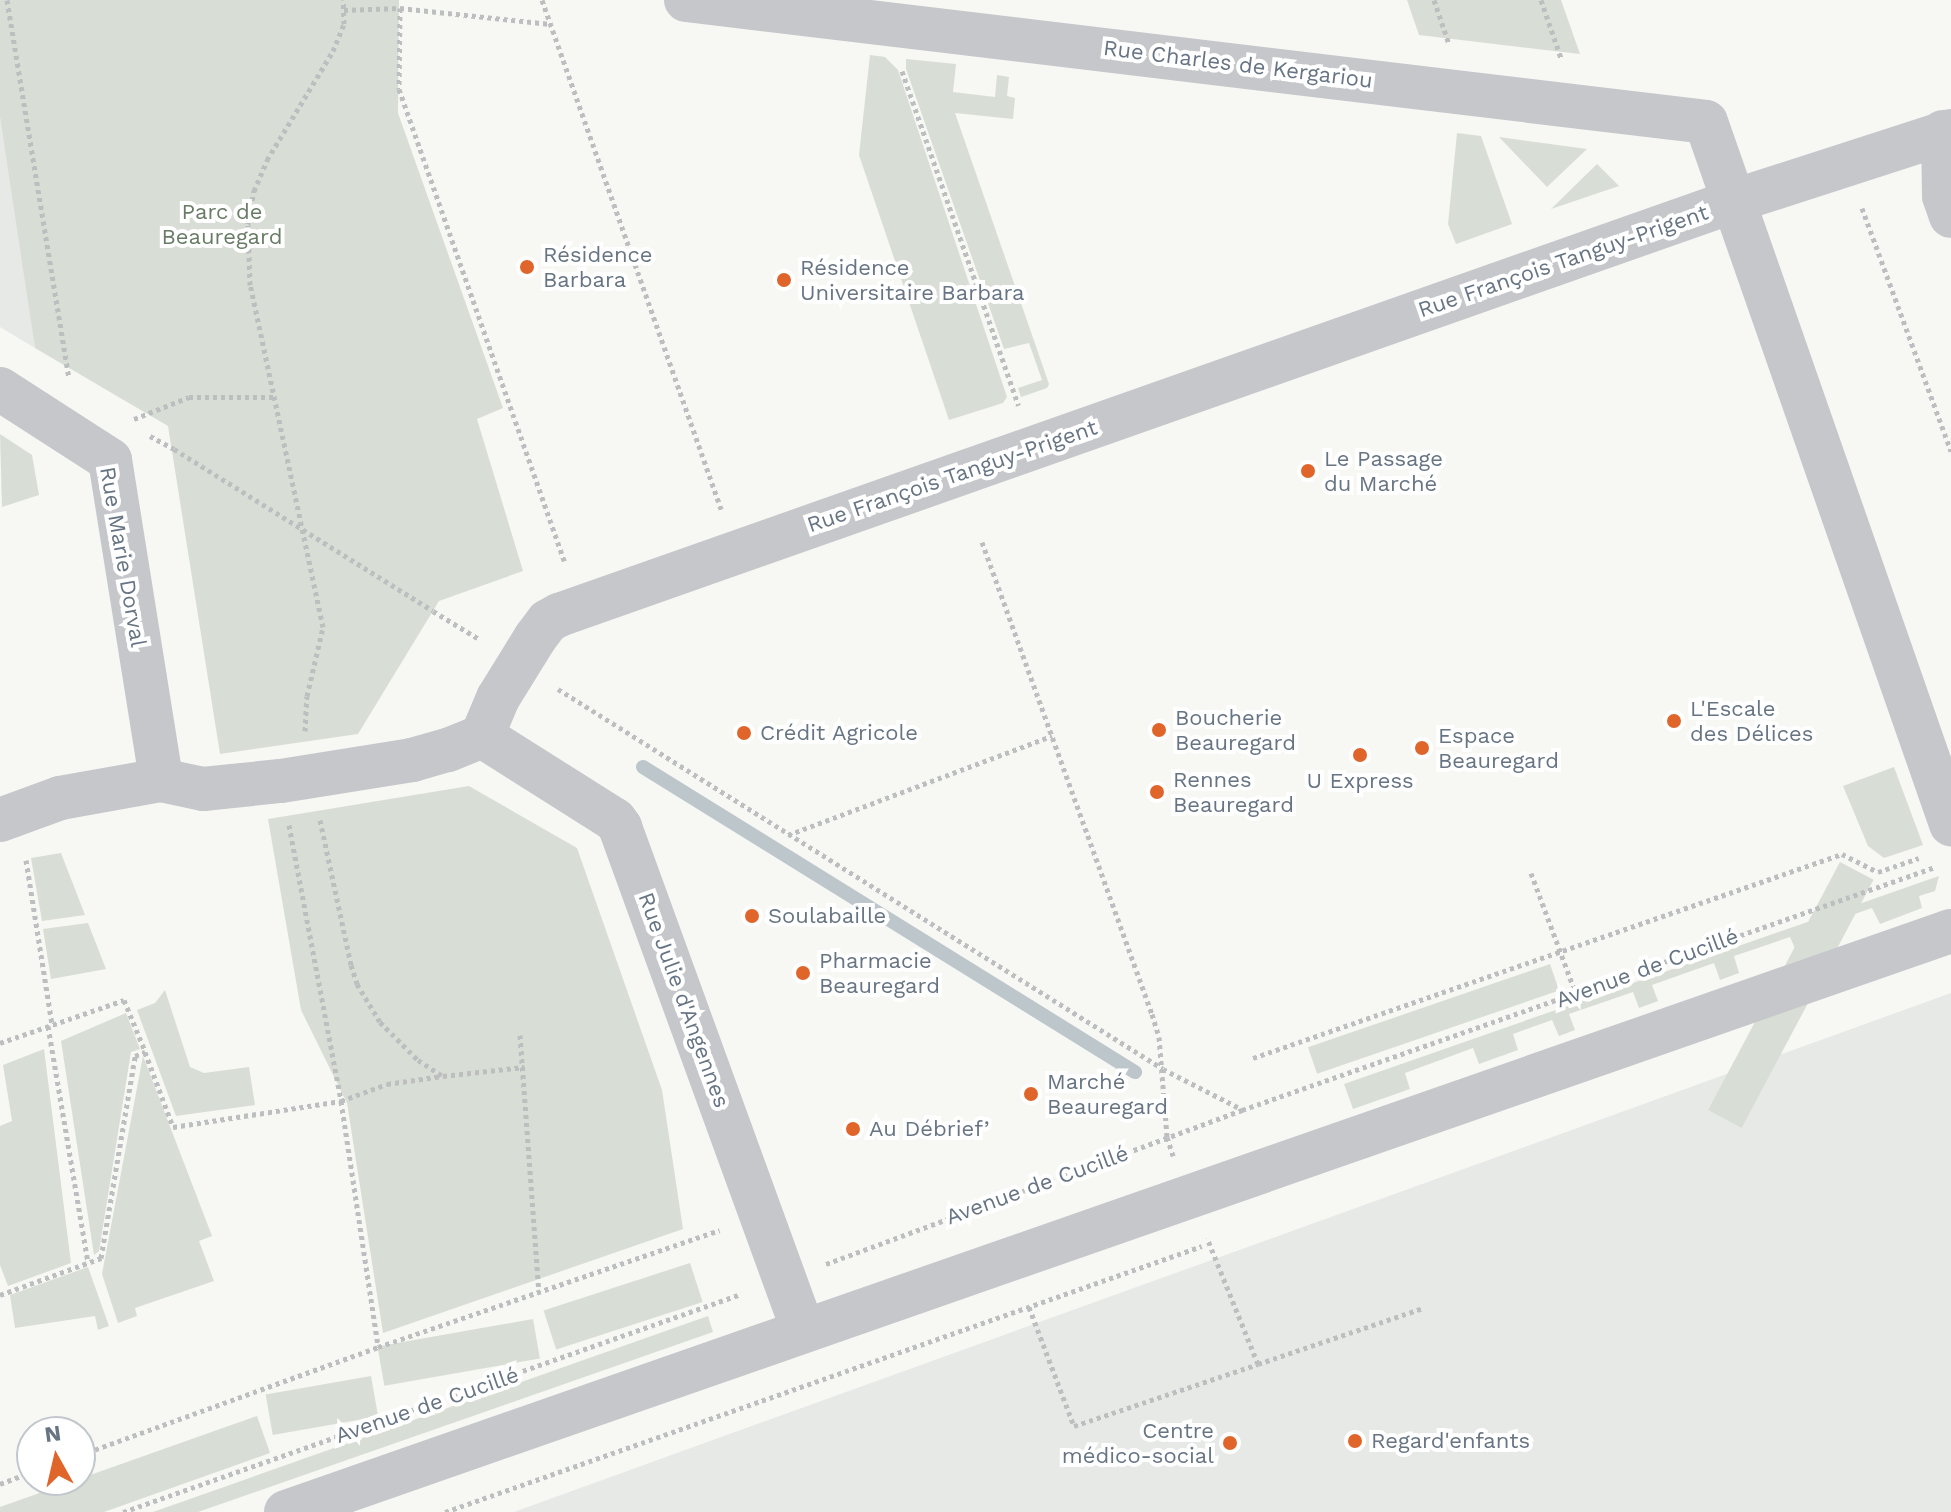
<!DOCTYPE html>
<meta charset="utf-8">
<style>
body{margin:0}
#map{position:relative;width:1951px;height:1512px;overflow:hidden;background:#f7f7f4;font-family:"Work Sans",sans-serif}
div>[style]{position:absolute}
.built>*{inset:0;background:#e7e9e7}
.green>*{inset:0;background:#d8ded5;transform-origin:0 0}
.stream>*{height:14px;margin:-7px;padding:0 7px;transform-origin:7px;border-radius:7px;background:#bcc6cb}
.path>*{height:5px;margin-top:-2.5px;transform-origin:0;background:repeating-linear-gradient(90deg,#bcbec0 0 4px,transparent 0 8px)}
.minor>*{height:44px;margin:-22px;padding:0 22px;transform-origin:22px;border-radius:22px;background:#c5c7cb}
.path-bridge>*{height:5px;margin-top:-2.5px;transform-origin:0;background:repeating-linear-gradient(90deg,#bcbec0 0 4px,transparent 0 8px)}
.dots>*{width:22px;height:22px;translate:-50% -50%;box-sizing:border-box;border:4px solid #fff;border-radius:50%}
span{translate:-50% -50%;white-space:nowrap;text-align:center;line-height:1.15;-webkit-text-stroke:8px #fff;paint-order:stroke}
.street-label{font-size:22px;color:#677484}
.park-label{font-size:22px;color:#687c65}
.poi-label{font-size:22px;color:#677484}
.left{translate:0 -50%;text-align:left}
.right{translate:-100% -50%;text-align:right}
.north{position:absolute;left:16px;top:1416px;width:80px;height:80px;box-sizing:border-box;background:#fff;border:2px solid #c2c7ce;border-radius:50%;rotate:352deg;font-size:22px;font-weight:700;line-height:32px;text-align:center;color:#677484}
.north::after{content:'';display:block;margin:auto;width:28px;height:36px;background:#e0652b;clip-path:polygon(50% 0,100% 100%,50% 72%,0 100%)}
</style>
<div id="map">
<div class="built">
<div style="clip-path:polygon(0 117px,23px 262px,35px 348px,0 327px)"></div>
<div style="clip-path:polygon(1951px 993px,1951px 1512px,514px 1512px,774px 1418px)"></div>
</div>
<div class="green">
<div style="clip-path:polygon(0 0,399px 0,398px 113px,503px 408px,477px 419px,523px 571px,439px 601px,358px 734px,220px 754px,168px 426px,35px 348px,0 117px)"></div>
<div style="clip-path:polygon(1407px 0,1561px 0,1580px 54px,1419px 35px)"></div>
<div style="clip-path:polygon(870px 55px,885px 57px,898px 70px,1007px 397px,1003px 403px,949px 420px,859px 155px)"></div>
<div style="clip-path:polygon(906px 59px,956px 64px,953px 92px,995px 97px,997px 75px,1009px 77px,1007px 96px,1015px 98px,1013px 119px,955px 113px,1049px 384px,1047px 388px,1021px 397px,1018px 388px,1042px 380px,1029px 343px,1004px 349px,906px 69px)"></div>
<div style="clip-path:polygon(1457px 133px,1481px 136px,1512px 224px,1456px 244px,1448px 224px)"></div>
<div style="clip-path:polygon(1499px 137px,1587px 149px,1547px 187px)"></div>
<div style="clip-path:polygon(1597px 164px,1619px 186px,1551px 209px)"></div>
<div style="clip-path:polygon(0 434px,32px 455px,39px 495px,2px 507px)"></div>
<div style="clip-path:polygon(1894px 767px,1923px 845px,1884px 858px,1868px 846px,1843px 786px)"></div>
<div style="clip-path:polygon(469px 786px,577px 848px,662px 1090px,683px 1229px,383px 1333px,347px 1103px,301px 1010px,268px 819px)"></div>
<div style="clip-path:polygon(61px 853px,85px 915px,42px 921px,31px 858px)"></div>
<div style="left:1840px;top:862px;width:38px;height:281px;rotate:28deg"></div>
<div style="clip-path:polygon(1939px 876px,1935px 891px,1919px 896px,1922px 908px,1880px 924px,1872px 908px,1806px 931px,1813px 948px,1797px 953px,1790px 937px,1734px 956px,1739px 973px,1720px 980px,1714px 963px,1652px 985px,1658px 1001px,1639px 1008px,1633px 992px,1569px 1014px,1575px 1030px,1559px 1036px,1552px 1020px,1513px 1034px,1518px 1050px,1479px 1064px,1473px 1048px,1405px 1073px,1410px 1089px,1353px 1109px,1344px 1084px)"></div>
<div style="clip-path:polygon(88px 923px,106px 969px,51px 979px,43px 929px)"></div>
<div style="left:1550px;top:964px;width:28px;height:256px;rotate:71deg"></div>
<div style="clip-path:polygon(165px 990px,190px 1067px,204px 1073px,249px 1067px,255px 1105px,176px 1116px,137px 1010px,155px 1003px)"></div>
<div style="clip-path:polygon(126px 1013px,140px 1049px,131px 1052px,99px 1251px,94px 1255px,61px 1041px)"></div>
<div style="clip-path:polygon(44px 1049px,71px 1263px,8px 1286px,0 1265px,0 1126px,12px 1121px,3px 1065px)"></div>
<div style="clip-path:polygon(143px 1056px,212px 1236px,199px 1241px,214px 1281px,135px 1308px,137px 1316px,118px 1323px,102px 1274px)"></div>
<div style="left:690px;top:1263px;width:41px;height:154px;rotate:72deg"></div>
<div style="clip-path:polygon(88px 1267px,109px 1326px,98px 1330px,95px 1316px,15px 1328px,10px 1295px)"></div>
<div style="clip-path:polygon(708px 1316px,713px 1332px,198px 1512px,153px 1512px)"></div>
<div style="left:533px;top:1319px;width:40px;height:158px;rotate:80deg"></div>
<div style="left:371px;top:1376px;width:41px;height:107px;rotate:80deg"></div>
<div style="clip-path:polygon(257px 1416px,270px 1453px,104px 1512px,0 1512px,0 1507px)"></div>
</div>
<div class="stream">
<div style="left:643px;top:767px;width:579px;rotate:31.8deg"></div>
</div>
<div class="path">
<div style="left:7px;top:0;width:383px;rotate:80.7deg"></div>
<div style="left:542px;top:0;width:540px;rotate:70.62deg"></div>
<div style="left:1434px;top:0;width:46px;rotate:71.2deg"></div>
<div style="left:1541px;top:0;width:61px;rotate:71deg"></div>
<div style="left:400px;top:8px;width:81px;rotate:90.7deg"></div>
<div style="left:399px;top:89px;width:502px;rotate:70.7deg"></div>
<div style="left:344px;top:10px;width:56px;rotate:-2deg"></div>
<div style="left:400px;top:8px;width:151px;rotate:6.1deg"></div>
<div style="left:902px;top:71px;width:354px;rotate:70.8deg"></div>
<div style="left:1862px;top:208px;width:259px;rotate:69.9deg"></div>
<div style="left:134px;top:419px;width:59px;rotate:-21.8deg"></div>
<div style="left:189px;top:397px;width:84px"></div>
<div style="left:150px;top:436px;width:27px;rotate:28deg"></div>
<div style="left:982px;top:542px;width:502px;rotate:70.19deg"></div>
<div style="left:1152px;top:1014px;width:24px;rotate:73deg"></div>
<div style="left:1159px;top:1037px;width:100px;rotate:85.4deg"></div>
<div style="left:1167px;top:1137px;width:20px;rotate:72deg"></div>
<div style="left:433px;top:611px;width:54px;rotate:31.3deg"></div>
<div style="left:558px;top:689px;width:714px;rotate:32.13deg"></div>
<div style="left:1163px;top:1069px;width:88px;rotate:27.1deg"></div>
<div style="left:305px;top:731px;width:35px;rotate:-87deg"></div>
<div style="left:307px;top:696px;width:71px;rotate:-76.9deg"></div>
<div style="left:323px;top:627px;width:350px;rotate:-102deg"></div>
<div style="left:250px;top:285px;width:61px;rotate:-91.9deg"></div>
<div style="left:248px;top:224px;width:34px;rotate:-80deg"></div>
<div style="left:254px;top:191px;width:34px;rotate:-67deg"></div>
<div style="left:267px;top:160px;width:127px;rotate:-58.8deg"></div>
<div style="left:333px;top:51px;width:29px;rotate:-68deg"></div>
<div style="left:344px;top:24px;width:24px;rotate:-92deg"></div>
<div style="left:320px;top:820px;width:148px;rotate:77.9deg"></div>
<div style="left:351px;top:965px;width:20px;rotate:72deg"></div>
<div style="left:357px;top:984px;width:44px;rotate:58.8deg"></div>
<div style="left:380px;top:1022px;width:54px;rotate:45deg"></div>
<div style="left:418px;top:1060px;width:30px;rotate:33deg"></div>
<div style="left:443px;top:1076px;width:82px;rotate:-6.3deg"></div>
<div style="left:289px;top:825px;width:281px;rotate:79.3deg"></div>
<div style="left:341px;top:1101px;width:249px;rotate:81.4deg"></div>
<div style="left:788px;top:835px;width:282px;rotate:-20.6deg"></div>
<div style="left:26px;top:860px;width:167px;rotate:81deg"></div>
<div style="left:1531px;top:873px;width:129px;rotate:69.6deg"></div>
<div style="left:48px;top:1026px;width:240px;rotate:80.4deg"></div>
<div style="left:520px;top:1035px;width:257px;rotate:85.8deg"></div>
<div style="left:0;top:1043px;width:131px;rotate:-19.1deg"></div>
<div style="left:124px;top:1000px;width:55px;rotate:67.6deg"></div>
<div style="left:1253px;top:1058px;width:623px;rotate:-19.1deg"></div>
<div style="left:1842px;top:854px;width:40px;rotate:26.6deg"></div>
<div style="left:1878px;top:872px;width:43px;rotate:-18.9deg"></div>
<div style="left:826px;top:1264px;width:444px;rotate:-20.3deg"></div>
<div style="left:1242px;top:1110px;width:734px;rotate:-19.32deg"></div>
<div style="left:0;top:1295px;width:108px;rotate:-20.1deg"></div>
<div style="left:101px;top:1258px;width:205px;rotate:-80.4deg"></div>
<div style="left:135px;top:1056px;width:11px;rotate:-22deg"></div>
<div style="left:145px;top:1052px;width:80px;rotate:69.5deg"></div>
<div style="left:173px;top:1127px;width:170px;rotate:-8.8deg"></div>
<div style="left:341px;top:1101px;width:49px;rotate:-20.3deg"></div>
<div style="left:387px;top:1084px;width:56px;rotate:-8.3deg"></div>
<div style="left:1029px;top:1307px;width:127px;rotate:69.3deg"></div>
<div style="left:1074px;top:1426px;width:194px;rotate:-18.6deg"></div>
<div style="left:1258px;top:1364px;width:136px;rotate:-112deg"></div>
<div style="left:1258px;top:1364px;width:174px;rotate:-18.7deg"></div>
<div style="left:80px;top:1455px;width:317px;rotate:-19.9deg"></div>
<div style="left:378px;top:1347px;width:361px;rotate:-18.9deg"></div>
<div style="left:0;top:1484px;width:34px;rotate:-21deg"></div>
<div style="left:123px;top:1512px;width:655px;rotate:-19.43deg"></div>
<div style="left:445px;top:1512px;width:802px;rotate:-19.36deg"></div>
</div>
<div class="minor">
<div style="left:686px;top:0;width:1027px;rotate:6.82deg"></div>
<div style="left:1706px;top:122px;width:744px;rotate:70.76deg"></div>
<div style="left:1943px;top:132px;width:64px;rotate:89.1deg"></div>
<div style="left:1944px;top:196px;width:21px;rotate:71deg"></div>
<div style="left:0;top:389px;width:131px;rotate:32.8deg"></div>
<div style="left:110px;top:460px;width:324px;rotate:80.9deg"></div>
<div style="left:482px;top:736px;width:157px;rotate:32.3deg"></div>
<div style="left:615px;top:820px;width:9px;rotate:54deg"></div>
<div style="left:620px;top:827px;width:535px;rotate:70.01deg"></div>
<div style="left:0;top:820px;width:64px;rotate:-20.1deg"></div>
<div style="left:60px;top:798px;width:103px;rotate:-10.1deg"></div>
<div style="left:161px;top:780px;width:43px;rotate:12.1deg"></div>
<div style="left:203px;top:789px;width:78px;rotate:-5.9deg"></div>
<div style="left:281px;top:781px;width:133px;rotate:-9.1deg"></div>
<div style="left:412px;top:760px;width:37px;rotate:-16deg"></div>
<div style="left:448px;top:750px;width:37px;rotate:-22deg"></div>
<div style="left:482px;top:736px;width:41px;rotate:-67.2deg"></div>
<div style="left:498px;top:698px;width:70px;rotate:-58.3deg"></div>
<div style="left:535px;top:638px;width:21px;rotate:-53deg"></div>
<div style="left:548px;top:621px;width:13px;rotate:-29deg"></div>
<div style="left:559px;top:615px;width:1246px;rotate:-19.41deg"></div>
<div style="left:1734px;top:201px;width:228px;rotate:-17.9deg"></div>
<div style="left:286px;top:1512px;width:1763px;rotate:-19.24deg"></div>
</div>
<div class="path-bridge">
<div style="left:174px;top:449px;width:305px;rotate:32deg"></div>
</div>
<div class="dots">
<div style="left:527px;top:267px;background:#e0652b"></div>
<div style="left:784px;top:280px;background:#e0652b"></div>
<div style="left:1308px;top:471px;background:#e0652b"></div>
<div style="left:1674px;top:721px;background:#e0652b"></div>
<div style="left:1159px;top:730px;background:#e0652b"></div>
<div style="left:744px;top:733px;background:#e0652b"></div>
<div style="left:1422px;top:748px;background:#e0652b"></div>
<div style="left:1360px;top:755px;background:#e0652b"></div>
<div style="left:1157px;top:792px;background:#e0652b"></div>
<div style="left:752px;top:916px;background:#e0652b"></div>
<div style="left:803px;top:973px;background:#e0652b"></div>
<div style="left:1031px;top:1094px;background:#e0652b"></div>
<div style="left:853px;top:1129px;background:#e0652b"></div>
<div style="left:1355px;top:1441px;background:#e0652b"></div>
<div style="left:1230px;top:1443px;background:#e0652b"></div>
</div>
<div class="street-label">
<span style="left:1238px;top:64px;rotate:7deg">Rue Charles de Kergariou</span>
<span style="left:1563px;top:261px;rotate:-19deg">Rue François Tanguy-Prigent</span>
<span style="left:952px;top:476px;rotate:-19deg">Rue François Tanguy-Prigent</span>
<span style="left:123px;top:557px;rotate:80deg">Rue Marie Dorval</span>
<span style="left:1647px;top:968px;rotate:-20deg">Avenue de Cucillé</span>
<span style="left:684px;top:1000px;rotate:70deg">Rue Julie d'Angennes</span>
<span style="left:1037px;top:1185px;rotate:-20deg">Avenue de Cucillé</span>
<span style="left:427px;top:1405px;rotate:-19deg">Avenue de Cucillé</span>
</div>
<div class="park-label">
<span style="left:222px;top:224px">Parc de<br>Beauregard</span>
</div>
<div class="poi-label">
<span class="left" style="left:543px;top:267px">Résidence<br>Barbara</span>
<span class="left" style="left:800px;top:280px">Résidence<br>Universitaire Barbara</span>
<span class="left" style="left:1324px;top:471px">Le Passage<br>du Marché</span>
<span class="left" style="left:1690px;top:721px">L'Escale<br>des Délices</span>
<span class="left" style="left:1175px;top:730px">Boucherie<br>Beauregard</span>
<span class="left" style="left:760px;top:733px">Crédit Agricole</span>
<span class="left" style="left:1438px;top:748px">Espace<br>Beauregard</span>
<span class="left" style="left:1173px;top:792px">Rennes<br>Beauregard</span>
<span style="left:1360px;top:781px">U Express</span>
<span class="left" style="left:768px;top:916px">Soulabaille</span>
<span class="left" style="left:819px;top:973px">Pharmacie<br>Beauregard</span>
<span class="left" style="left:1047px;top:1094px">Marché<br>Beauregard</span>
<span class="left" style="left:869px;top:1129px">Au Débrief’</span>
<span class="right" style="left:1214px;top:1443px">Centre<br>médico-social</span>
<span class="left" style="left:1371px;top:1441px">Regard'enfants</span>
</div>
<div class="north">N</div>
</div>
